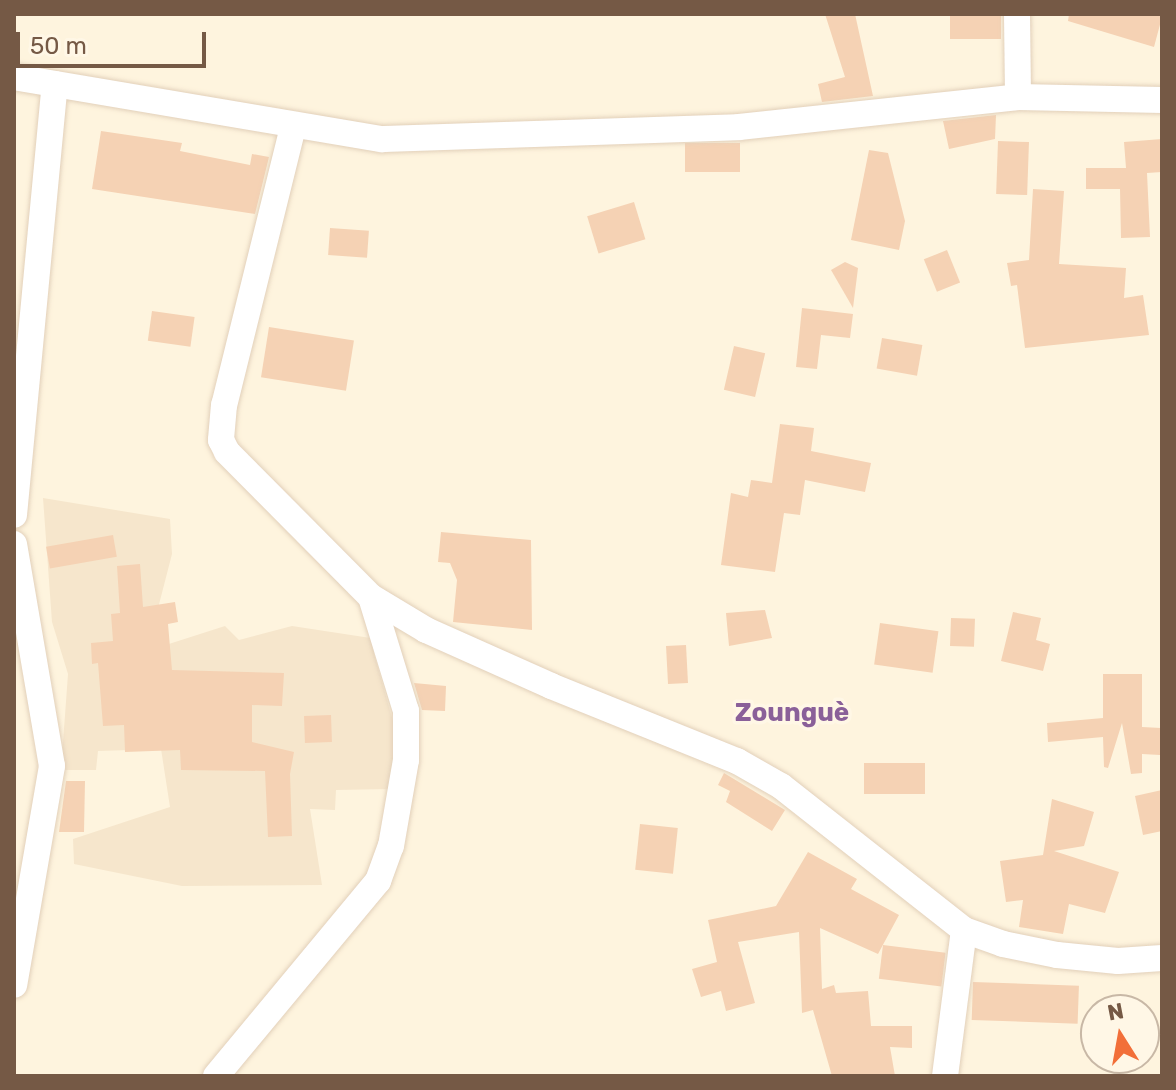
<!DOCTYPE html>
<meta charset="utf-8">
<style>
body{margin:0}
#map{position:relative;width:1176px;height:1090px;overflow:hidden;background:#fef4de;font-family:Rubik,sans-serif}
div>[style]{position:absolute}
.residential>*{inset:0;background:#f6e6cc}
.building>*{inset:0;background:#f5d2b4;transform-origin:0 0}
.roads{filter:drop-shadow(0 0 2px #e2d0ba) drop-shadow(0 0 2px #e2d0ba)}
.minor>*{height:26px;margin:-13px;padding:0 13px;transform-origin:13px;border-radius:13px;background:#fff}
span{translate:-50% -50%;white-space:nowrap;text-align:center;line-height:1.15;-webkit-text-stroke:7px #fff7e6;paint-order:stroke}
.quarter-label{font-size:26px;color:#8a6099;font-weight:700}
.frame{position:absolute;inset:0;border:16px solid #755945;pointer-events:none}
.north{position:absolute;left:1080px;top:994px;width:80px;height:80px;box-sizing:border-box;background:#fff7e6;border:2px solid #c8b8a6;border-radius:50%;rotate:349deg;font-size:22px;font-weight:700;line-height:32px;text-align:center;color:#755945}
.north::after{content:'';display:block;margin:auto;width:28px;height:36px;background:#f26f39;clip-path:polygon(50% 0,100% 100%,50% 72%,0 100%)}
.scale{position:absolute;left:16px;top:32px;width:190px;height:36px;box-sizing:border-box;border:4px solid #755945;border-top:0;padding-left:10px;font-size:24px;line-height:28px;white-space:nowrap;color:#755945;-webkit-text-stroke:6px #fff7e6;paint-order:stroke}
</style>
<div id="map">
<div class="residential">
<div style="clip-path:polygon(43px 498px,170px 519px,172px 554px,147px 651px,225px 626px,239px 640px,292px 626px,377px 639px,374px 654px,398px 739px,390px 789px,336px 790px,335px 810px,310px 809px,322px 885px,182px 886px,74px 864px,73px 839px,170px 807px,161px 749px,98px 751px,96px 770px,61px 770px,68px 674px,52px 622px)"></div>
</div>
<div class="building">
<div style="clip-path:polygon(825px 14px,855px 14px,873px 96px,822px 102px,818px 84px,845px 77px)"></div>
<div style="left:950px;top:14px;width:51px;height:25px"></div>
<div style="clip-path:polygon(1069px 14px,1162px 14px,1162px 17px,1154px 47px,1068px 21px)"></div>
<div style="clip-path:polygon(996px 115px,995px 139px,949px 149px,943px 121px)"></div>
<div style="clip-path:polygon(101px 131px,182px 143px,180px 151px,250px 165px,252px 154px,269px 157px,255px 214px,92px 189px)"></div>
<div style="clip-path:polygon(1162px 139px,1162px 172px,1147px 173px,1150px 237px,1121px 238px,1120px 189px,1086px 189px,1086px 168px,1126px 168px,1124px 142px)"></div>
<div style="left:998px;top:141px;width:31px;height:53px;rotate:2deg"></div>
<div style="left:740px;top:143px;width:29px;height:55px;rotate:90deg"></div>
<div style="clip-path:polygon(869px 150px,888px 153px,905px 221px,899px 250px,851px 240px)"></div>
<div style="clip-path:polygon(1033px 189px,1064px 191px,1059px 264px,1126px 268px,1124px 298px,1143px 295px,1149px 335px,1025px 348px,1017px 285px,1011px 286px,1007px 263px,1029px 260px)"></div>
<div style="left:634px;top:202px;width:39px;height:49px;rotate:73deg"></div>
<div style="left:330px;top:228px;width:39px;height:27px;rotate:4deg"></div>
<div style="left:947px;top:250px;width:35px;height:25px;rotate:68deg"></div>
<div style="clip-path:polygon(845px 262px,858px 268px,853px 308px,831px 270px)"></div>
<div style="clip-path:polygon(802px 308px,853px 314px,850px 338px,821px 335px,817px 369px,796px 367px)"></div>
<div style="left:152px;top:311px;width:43px;height:30px;rotate:8deg"></div>
<div style="left:269px;top:327px;width:86px;height:51px;rotate:9deg"></div>
<div style="left:882px;top:338px;width:41px;height:31px;rotate:10deg"></div>
<div style="left:734px;top:346px;width:32px;height:45px;rotate:13deg"></div>
<div style="clip-path:polygon(780px 424px,814px 428px,811px 451px,871px 463px,865px 492px,805px 480px,800px 515px,784px 513px,775px 572px,721px 565px,731px 493px,748px 497px,751px 480px,772px 483px)"></div>
<div style="clip-path:polygon(441px 532px,531px 540px,532px 630px,453px 622px,457px 580px,450px 563px,438px 562px)"></div>
<div style="left:113px;top:535px;width:22px;height:68px;rotate:80deg"></div>
<div style="clip-path:polygon(140px 564px,143px 607px,175px 602px,178px 622px,168px 624px,172px 670px,284px 673px,282px 706px,252px 705px,252px 742px,294px 752px,290px 774px,292px 836px,268px 837px,265px 771px,181px 770px,180px 750px,125px 752px,124px 725px,103px 726px,98px 663px,92px 664px,91px 643px,113px 641px,111px 614px,120px 613px,117px 566px)"></div>
<div style="clip-path:polygon(765px 610px,772px 638px,729px 646px,726px 613px)"></div>
<div style="clip-path:polygon(1013px 612px,1041px 618px,1036px 640px,1050px 644px,1043px 671px,1001px 661px)"></div>
<div style="left:951px;top:618px;width:24px;height:28px;rotate:2deg"></div>
<div style="left:880px;top:623px;width:59px;height:42px;rotate:8deg"></div>
<div style="left:686px;top:645px;width:38px;height:20px;rotate:87deg"></div>
<div style="clip-path:polygon(1103px 674px,1142px 674px,1142px 727px,1161px 728px,1160px 755px,1142px 754px,1142px 773px,1131px 774px,1122px 723px,1108px 768px,1104px 767px,1103px 737px,1048px 742px,1047px 723px,1103px 718px)"></div>
<div style="clip-path:polygon(414px 683px,446px 686px,445px 711px,422px 710px)"></div>
<div style="left:331px;top:715px;width:27px;height:27px;rotate:88deg"></div>
<div style="left:925px;top:763px;width:31px;height:61px;rotate:90deg"></div>
<div style="clip-path:polygon(724px 773px,785px 810px,772px 831px,726px 802px,730px 791px,718px 785px)"></div>
<div style="clip-path:polygon(66px 781px,85px 781px,84px 832px,59px 832px)"></div>
<div style="clip-path:polygon(1162px 790px,1162px 831px,1143px 835px,1135px 796px)"></div>
<div style="clip-path:polygon(1052px 799px,1094px 812px,1084px 846px,1054px 851px,1119px 872px,1105px 913px,1069px 904px,1063px 934px,1019px 927px,1023px 900px,1006px 902px,1000px 861px,1043px 855px)"></div>
<div style="left:640px;top:824px;width:38px;height:46px;rotate:6deg"></div>
<div style="clip-path:polygon(808px 852px,857px 879px,851px 889px,899px 915px,878px 954px,820px 928px,822px 989px,834px 985px,836px 993px,868px 991px,871px 1026px,912px 1026px,912px 1048px,890px 1047px,895px 1076px,832px 1076px,813px 1010px,802px 1013px,799px 932px,738px 942px,755px 1003px,726px 1011px,721px 991px,701px 997px,692px 969px,717px 962px,708px 920px,776px 906px)"></div>
<div style="left:883px;top:945px;width:63px;height:34px;rotate:7deg"></div>
<div style="left:973px;top:982px;width:106px;height:38px;rotate:2deg"></div>
</div>
<div class="roads">
<div class="minor">
<div style="left:1017px;top:14px;width:83px;rotate:89.3deg"></div>
<div style="left:14px;top:77px;width:373px;rotate:9.6deg"></div>
<div style="left:382px;top:139px;width:357px;rotate:-1.9deg"></div>
<div style="left:739px;top:127px;width:281px;rotate:-6.1deg"></div>
<div style="left:1018px;top:97px;width:144px;rotate:1.2deg"></div>
<div style="left:293px;top:127px;width:286px;rotate:103.9deg"></div>
<div style="left:224px;top:405px;width:35px;rotate:95deg"></div>
<div style="left:221px;top:440px;width:13px;rotate:63deg"></div>
<div style="left:227px;top:452px;width:204px;rotate:45.2deg"></div>
<div style="left:371px;top:597px;width:64px;rotate:31deg"></div>
<div style="left:426px;top:630px;width:137px;rotate:24.1deg"></div>
<div style="left:551px;top:686px;width:201px;rotate:22deg"></div>
<div style="left:737px;top:761px;width:51px;rotate:29.6deg"></div>
<div style="left:781px;top:786px;width:233px;rotate:38.2deg"></div>
<div style="left:964px;top:930px;width:41px;rotate:19.7deg"></div>
<div style="left:1003px;top:944px;width:55px;rotate:11.5deg"></div>
<div style="left:1057px;top:955px;width:61px;rotate:5.6deg"></div>
<div style="left:1118px;top:961px;width:44px;rotate:-3.9deg"></div>
<div style="left:14px;top:515px;width:433px;rotate:-84.6deg"></div>
<div style="left:14px;top:544px;width:225px;rotate:80.3deg"></div>
<div style="left:52px;top:766px;width:222px;rotate:99.8deg"></div>
<div style="left:216px;top:1076px;width:254px;rotate:-50.3deg"></div>
<div style="left:378px;top:881px;width:37px;rotate:-70deg"></div>
<div style="left:391px;top:846px;width:87px;rotate:-80.1deg"></div>
<div style="left:406px;top:760px;width:49px;rotate:-90deg"></div>
<div style="left:406px;top:711px;width:119px;rotate:-107.1deg"></div>
<div style="left:945px;top:1076px;width:147px;rotate:-82.6deg"></div>
</div>
</div>
<div class="quarter-label">
<span style="left:792px;top:713px">Zounguè</span>
</div>
<div class="frame"></div>
<div class="north">N</div>
<div class="scale">50 m</div>
</div>
